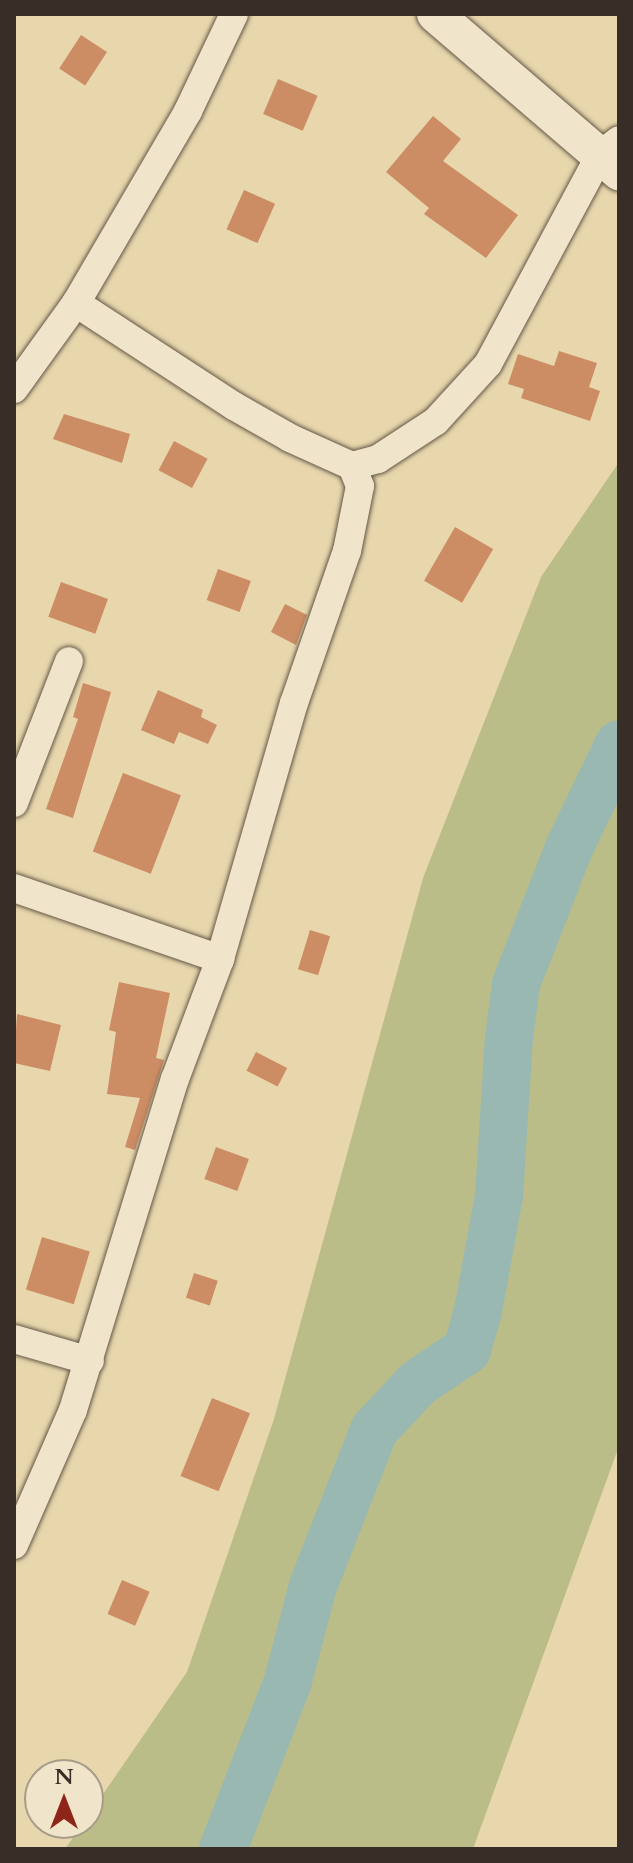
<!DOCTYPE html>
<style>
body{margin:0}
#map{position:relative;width:633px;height:1863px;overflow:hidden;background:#e8d7ad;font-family:Cardo,serif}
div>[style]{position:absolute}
.green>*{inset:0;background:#babd87}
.river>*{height:48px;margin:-24px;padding:0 24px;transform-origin:24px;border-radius:24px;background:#99b8b2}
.building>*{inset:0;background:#cc8c64;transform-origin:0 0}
.roads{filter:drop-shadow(0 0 2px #655848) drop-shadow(0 0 2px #655848)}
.minor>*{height:28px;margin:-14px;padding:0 14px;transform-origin:14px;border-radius:14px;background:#f0e5ca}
.tertiary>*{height:36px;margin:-18px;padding:0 18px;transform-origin:18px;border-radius:18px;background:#f0e5ca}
span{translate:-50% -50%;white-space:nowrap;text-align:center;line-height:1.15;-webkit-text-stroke:6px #f0e5ca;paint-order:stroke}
.frame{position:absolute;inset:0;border:16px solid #392e27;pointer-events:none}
.north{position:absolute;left:24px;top:1759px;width:80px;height:80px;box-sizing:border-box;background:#f0e5ca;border:2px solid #a79c89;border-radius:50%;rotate:0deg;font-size:22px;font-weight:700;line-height:32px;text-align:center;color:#392e27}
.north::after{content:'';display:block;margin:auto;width:28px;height:36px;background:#8f2418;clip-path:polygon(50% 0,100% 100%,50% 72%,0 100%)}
</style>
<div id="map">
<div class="green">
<div style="clip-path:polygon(619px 462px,619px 1446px,473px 1849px,65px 1849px,83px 1823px,88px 1823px,88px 1816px,187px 1672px,274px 1419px,423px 878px,541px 577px)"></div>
</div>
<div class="river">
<div style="left:223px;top:1849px;width:180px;rotate:-68.8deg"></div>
<div style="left:288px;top:1681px;width:98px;rotate:-75.3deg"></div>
<div style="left:313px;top:1586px;width:168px;rotate:-68.6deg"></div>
<div style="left:374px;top:1430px;width:64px;rotate:-46.9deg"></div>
<div style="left:418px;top:1383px;width:59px;rotate:-34deg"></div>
<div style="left:467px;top:1350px;width:41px;rotate:-74.2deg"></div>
<div style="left:478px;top:1311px;width:117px;rotate:-79.7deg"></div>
<div style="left:499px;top:1196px;width:158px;rotate:-86.4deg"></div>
<div style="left:509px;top:1038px;width:54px;rotate:-82.6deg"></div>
<div style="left:516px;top:984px;width:146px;rotate:-68.7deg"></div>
<div style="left:569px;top:848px;width:115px;rotate:-64.3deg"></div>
</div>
<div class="building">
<div style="left:81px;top:35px;width:31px;height:40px;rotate:33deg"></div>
<div style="left:278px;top:79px;width:43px;height:38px;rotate:23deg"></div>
<div style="clip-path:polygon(433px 116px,461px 139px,443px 161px,518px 215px,486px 258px,424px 214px,429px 208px,386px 172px)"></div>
<div style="left:244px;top:190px;width:34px;height:43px;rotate:24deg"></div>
<div style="clip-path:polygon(559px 351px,597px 363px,589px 387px,600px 391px,590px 421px,521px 398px,524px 389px,508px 384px,518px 354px,554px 366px)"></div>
<div style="clip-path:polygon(64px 414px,130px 434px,122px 463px,53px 439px)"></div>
<div style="left:174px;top:441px;width:38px;height:33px;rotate:28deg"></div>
<div style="left:455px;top:527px;width:44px;height:62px;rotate:30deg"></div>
<div style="left:218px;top:569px;width:35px;height:33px;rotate:20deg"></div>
<div style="left:61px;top:582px;width:50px;height:37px;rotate:20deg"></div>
<div style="clip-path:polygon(285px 604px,307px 615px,296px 645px,271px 632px)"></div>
<div style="clip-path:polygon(83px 683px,111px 692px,73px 818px,46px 809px,78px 719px,73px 717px)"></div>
<div style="clip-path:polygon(158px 690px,203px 710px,201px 717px,217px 725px,208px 744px,179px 732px,174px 744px,141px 730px)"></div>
<div style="left:123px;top:773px;width:62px;height:84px;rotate:21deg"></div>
<div style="left:310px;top:930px;width:21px;height:41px;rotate:17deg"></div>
<div style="clip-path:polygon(119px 982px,170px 993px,156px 1058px,164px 1060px,135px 1150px,125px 1147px,140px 1098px,107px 1094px,116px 1032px,109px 1030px)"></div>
<div style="clip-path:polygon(17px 1014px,61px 1025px,50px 1071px,14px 1063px)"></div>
<div style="left:256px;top:1052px;width:35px;height:21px;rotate:27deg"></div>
<div style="left:216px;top:1147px;width:35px;height:34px;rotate:20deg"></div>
<div style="left:42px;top:1237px;width:50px;height:55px;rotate:17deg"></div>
<div style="left:194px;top:1273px;width:25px;height:26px;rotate:18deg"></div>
<div style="left:212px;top:1398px;width:41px;height:84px;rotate:22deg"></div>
<div style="left:122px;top:1580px;width:30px;height:37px;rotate:23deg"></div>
</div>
<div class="roads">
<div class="minor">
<div style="left:76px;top:303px;width:189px;rotate:33.1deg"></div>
<div style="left:234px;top:406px;width:64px;rotate:29.7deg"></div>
<div style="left:290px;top:438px;width:68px;rotate:24.3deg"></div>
<div style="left:352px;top:466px;width:27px;rotate:-15deg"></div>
<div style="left:378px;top:459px;width:69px;rotate:-33.2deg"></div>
<div style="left:436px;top:421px;width:77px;rotate:-47.6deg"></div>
<div style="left:488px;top:364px;width:237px;rotate:-61.8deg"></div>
<div style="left:600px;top:155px;width:24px;rotate:-38deg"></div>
<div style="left:14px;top:389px;width:106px;rotate:-54.2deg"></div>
<div style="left:76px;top:303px;width:222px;rotate:-59.7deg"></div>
<div style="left:188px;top:111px;width:107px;rotate:-64.6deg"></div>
<div style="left:14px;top:803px;width:152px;rotate:-68.8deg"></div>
<div style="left:14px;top:888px;width:218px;rotate:19deg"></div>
<div style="left:14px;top:1339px;width:79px;rotate:16.1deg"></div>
<div style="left:14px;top:1545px;width:147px;rotate:-66.4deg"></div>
<div style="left:73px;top:1410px;width:346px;rotate:-72.9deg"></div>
<div style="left:175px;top:1079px;width:128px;rotate:-69.4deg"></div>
<div style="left:220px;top:959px;width:266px;rotate:-73.9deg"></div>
<div style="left:294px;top:703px;width:161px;rotate:-70.8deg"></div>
<div style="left:347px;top:551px;width:66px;rotate:-78.7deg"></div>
<div style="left:360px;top:486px;width:22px;rotate:-112deg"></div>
</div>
<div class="tertiary">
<div style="left:435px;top:14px;width:243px;rotate:40.7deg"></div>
</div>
</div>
<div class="frame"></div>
<div class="north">N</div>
</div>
